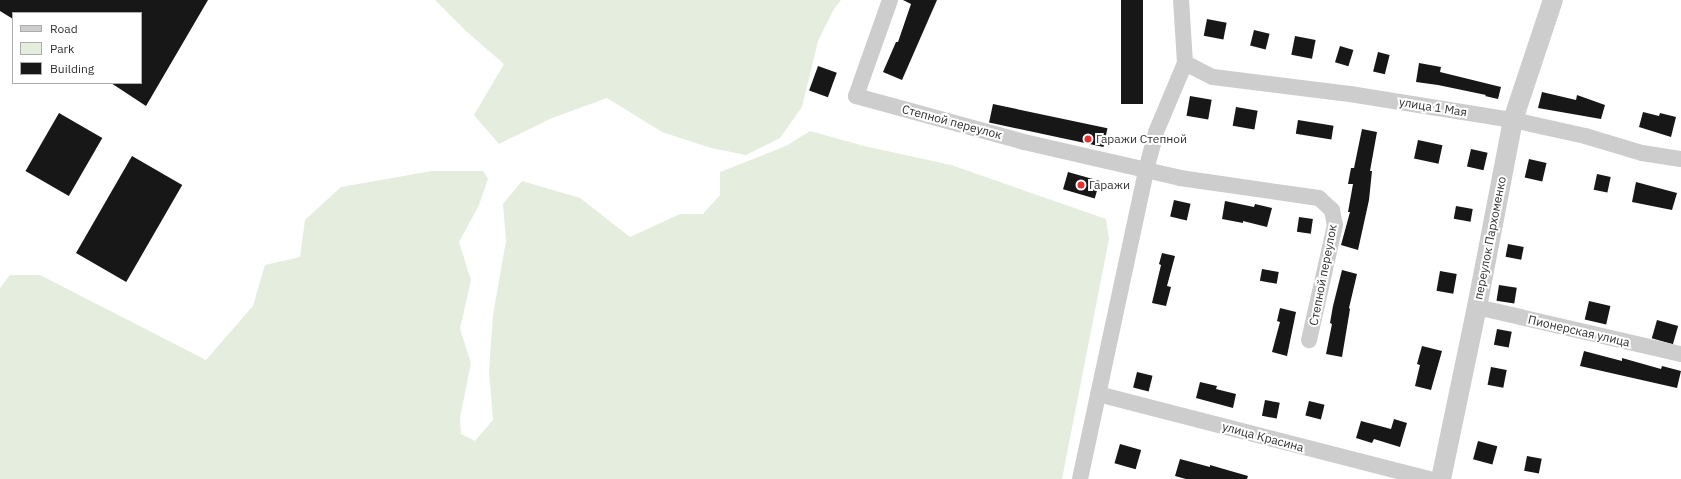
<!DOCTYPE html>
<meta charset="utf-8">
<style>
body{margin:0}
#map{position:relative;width:1681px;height:479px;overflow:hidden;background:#fff;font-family:"IBM Plex Sans",sans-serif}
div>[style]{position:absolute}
.green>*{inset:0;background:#e5edde}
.building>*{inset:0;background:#171717;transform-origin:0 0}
.minor>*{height:16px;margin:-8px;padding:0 8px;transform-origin:8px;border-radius:8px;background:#cdcdcd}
.tertiary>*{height:20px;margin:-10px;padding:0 10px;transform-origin:10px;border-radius:10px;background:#cdcdcd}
.dots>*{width:11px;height:11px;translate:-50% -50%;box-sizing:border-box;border:2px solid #fff;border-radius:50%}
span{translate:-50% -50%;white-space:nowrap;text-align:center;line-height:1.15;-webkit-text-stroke:4px #fff;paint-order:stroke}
.street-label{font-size:12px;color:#303030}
.poi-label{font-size:12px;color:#303030}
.left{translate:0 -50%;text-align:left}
.legend{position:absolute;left:12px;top:12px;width:130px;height:72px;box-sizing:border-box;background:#fff;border:1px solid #acacac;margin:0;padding:5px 7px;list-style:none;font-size:12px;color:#303030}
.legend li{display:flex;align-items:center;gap:8px;height:20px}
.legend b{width:20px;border:1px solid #acacac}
</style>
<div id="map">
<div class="green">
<div style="clip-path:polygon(435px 0,841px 0,834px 9px,818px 41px,802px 107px,780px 138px,746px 155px,711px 148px,662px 132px,607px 98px,552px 118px,499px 144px,474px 115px,504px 64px,467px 32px)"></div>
<div style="clip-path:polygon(810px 131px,864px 146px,951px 165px,1106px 219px,1109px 239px,1062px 479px,0 479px,0 288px,10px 275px,40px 275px,206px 360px,253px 306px,265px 265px,300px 257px,305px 220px,341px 187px,432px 171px,483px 171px,488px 179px,479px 205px,459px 242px,471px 280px,460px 329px,471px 363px,460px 418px,461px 434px,475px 441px,493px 420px,489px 371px,493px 315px,506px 241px,503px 204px,522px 181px,580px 198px,630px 237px,680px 214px,703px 214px,720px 195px,720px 172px,786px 146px)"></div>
</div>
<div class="building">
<div style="clip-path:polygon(0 0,208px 0,146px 106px,111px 83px,141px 83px,141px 13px,13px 13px,13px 19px,0 11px)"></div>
<div style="clip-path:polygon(903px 0,937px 0,902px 80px,883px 72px,896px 42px,898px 42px,911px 4px)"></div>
<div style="left:1121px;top:0;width:22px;height:104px"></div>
<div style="left:1207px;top:19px;width:20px;height:17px;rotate:11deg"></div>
<div style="left:1254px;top:30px;width:16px;height:16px;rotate:14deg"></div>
<div style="left:1295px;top:36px;width:21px;height:19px;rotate:11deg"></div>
<div style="left:1340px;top:46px;width:14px;height:17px;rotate:17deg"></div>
<div style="left:1378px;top:52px;width:12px;height:20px;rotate:14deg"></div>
<div style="clip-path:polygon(1419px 63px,1441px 67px,1440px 72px,1501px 87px,1498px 99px,1485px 96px,1486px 95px,1438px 85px,1416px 82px)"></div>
<div style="left:818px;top:66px;width:20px;height:26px;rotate:20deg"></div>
<div style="clip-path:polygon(1542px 92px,1576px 100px,1577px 95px,1605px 105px,1601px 119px,1538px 108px)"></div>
<div style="left:1190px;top:96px;width:22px;height:20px;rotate:10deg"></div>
<div style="left:993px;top:104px;width:117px;height:19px;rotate:12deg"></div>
<div style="left:1236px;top:107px;width:22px;height:19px;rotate:10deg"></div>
<div style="clip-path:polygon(1643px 112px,1659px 116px,1660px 113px,1676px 117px,1671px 137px,1639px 127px)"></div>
<div style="left:59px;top:113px;width:50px;height:67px;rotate:30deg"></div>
<div style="left:1298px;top:120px;width:36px;height:14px;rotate:9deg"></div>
<div style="clip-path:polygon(1362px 129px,1377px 132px,1370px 171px,1372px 171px,1369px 200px,1358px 250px,1341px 245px,1350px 212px,1348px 212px,1353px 184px,1348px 184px,1351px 168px,1354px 168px)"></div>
<div style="left:1418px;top:140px;width:25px;height:19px;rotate:12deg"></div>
<div style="left:1471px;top:149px;width:17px;height:18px;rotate:13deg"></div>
<div style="left:132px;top:156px;width:58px;height:112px;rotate:30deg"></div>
<div style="left:1529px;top:159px;width:18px;height:19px;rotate:13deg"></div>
<div style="left:1068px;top:172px;width:33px;height:18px;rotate:16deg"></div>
<div style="left:1597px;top:174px;width:14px;height:16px;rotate:12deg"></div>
<div style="clip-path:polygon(1636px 182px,1677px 193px,1672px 210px,1632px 202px)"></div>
<div style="left:1174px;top:200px;width:17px;height:17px;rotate:13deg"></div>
<div style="clip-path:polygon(1225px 201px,1254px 207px,1255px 204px,1272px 208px,1267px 227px,1243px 221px,1243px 223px,1222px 219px)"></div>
<div style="left:1456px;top:206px;width:17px;height:13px;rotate:10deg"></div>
<div style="left:1299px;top:217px;width:14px;height:15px;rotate:8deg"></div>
<div style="left:1508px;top:244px;width:16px;height:13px;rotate:11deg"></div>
<div style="clip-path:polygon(1162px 253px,1175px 256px,1167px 286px,1171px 287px,1166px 306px,1152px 303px,1161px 265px,1159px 264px)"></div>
<div style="left:1262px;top:269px;width:17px;height:12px;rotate:10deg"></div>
<div style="clip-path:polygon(1342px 270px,1357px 274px,1349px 308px,1350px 309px,1342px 357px,1326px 354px,1332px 324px,1330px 323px,1333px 306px)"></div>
<div style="left:1440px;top:271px;width:17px;height:20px;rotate:10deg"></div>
<div style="left:1499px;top:285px;width:18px;height:16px;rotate:9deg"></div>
<div style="left:1589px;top:301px;width:22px;height:19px;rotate:13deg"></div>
<div style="clip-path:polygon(1280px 308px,1296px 312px,1287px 356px,1272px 352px,1280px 322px,1277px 321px)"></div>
<div style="left:1657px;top:320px;width:22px;height:19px;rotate:16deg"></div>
<div style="left:1497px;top:329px;width:15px;height:16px;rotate:11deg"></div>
<div style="clip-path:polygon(1422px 346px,1442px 351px,1431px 390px,1415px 386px,1420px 365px,1417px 364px)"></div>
<div style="clip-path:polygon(1584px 351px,1622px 361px,1622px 358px,1661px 369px,1662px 366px,1681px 371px,1677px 388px,1580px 366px)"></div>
<div style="left:1491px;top:367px;width:16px;height:18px;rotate:11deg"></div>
<div style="left:1137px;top:372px;width:16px;height:16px;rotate:14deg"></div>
<div style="clip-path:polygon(1200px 382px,1217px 386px,1216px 389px,1236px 394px,1233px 408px,1196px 398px)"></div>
<div style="left:1265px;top:400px;width:15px;height:16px;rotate:11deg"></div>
<div style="left:1309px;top:401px;width:16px;height:15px;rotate:14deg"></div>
<div style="clip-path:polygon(1394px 419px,1407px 423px,1400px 447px,1374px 439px,1372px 443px,1356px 438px,1361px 421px,1391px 429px)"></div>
<div style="left:1478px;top:441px;width:20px;height:19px;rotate:15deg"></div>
<div style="left:1120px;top:444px;width:22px;height:20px;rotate:16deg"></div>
<div style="left:1527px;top:456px;width:15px;height:15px;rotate:11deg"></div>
<div style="clip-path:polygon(1180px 459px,1210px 467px,1210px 465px,1248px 476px,1247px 479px,1186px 479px,1175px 476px)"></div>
</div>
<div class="minor">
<div style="left:890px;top:0;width:102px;rotate:109.5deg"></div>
<div style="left:856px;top:96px;width:174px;rotate:15.3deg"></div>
<div style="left:1024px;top:142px;width:125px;rotate:12.9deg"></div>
<div style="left:1146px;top:170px;width:39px;rotate:-75deg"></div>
<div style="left:1156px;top:132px;width:75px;rotate:-67.2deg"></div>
<div style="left:1185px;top:63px;width:63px;rotate:-93.6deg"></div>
<div style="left:1185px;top:63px;width:31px;rotate:27deg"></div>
<div style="left:1213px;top:77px;width:138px;rotate:7.1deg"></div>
<div style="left:1350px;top:94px;width:165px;rotate:9.1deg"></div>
<div style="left:1513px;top:120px;width:74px;rotate:12.5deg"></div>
<div style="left:1585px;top:136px;width:59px;rotate:16.6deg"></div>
<div style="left:1642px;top:153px;width:39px;rotate:9deg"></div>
<div style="left:1477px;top:307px;width:209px;rotate:13deg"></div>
<div style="left:1098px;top:394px;width:341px;rotate:14.4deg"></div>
<div style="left:1080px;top:479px;width:316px;rotate:-77.9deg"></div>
<div style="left:1146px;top:170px;width:35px;rotate:13deg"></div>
<div style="left:1180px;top:178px;width:140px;rotate:8.2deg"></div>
<div style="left:1319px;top:198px;width:18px;rotate:43deg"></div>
<div style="left:1332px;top:210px;width:15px;rotate:79deg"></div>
<div style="left:1335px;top:225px;width:118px;rotate:102.7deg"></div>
</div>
<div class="tertiary">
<div style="left:1441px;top:479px;width:176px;rotate:-78.2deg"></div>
<div style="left:1477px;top:307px;width:190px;rotate:-79.1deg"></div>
<div style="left:1513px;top:120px;width:126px;rotate:-71.6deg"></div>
</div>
<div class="dots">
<div style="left:1088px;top:139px;background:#eb2e30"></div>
<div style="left:1081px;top:185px;background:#eb2e30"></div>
</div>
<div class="street-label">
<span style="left:1433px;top:107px;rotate:9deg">улица 1 Мая</span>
<span style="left:952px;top:122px;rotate:15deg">Степной переулок</span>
<span style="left:1490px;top:238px;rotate:-79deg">переулок Пархоменко</span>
<span style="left:1323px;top:275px;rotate:-79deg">Степной переулок</span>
<span style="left:1579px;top:331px;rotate:13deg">Пионерская улица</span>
<span style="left:1263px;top:437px;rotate:15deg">улица Красина</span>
</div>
<div class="poi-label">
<span class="left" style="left:1096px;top:139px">Гаражи Степной</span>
<span class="left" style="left:1089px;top:185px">Гаражи</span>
</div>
<ul class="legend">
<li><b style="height:5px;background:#cdcdcd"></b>Road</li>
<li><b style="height:11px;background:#e5edde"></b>Park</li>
<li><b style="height:11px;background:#171717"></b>Building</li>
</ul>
</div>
